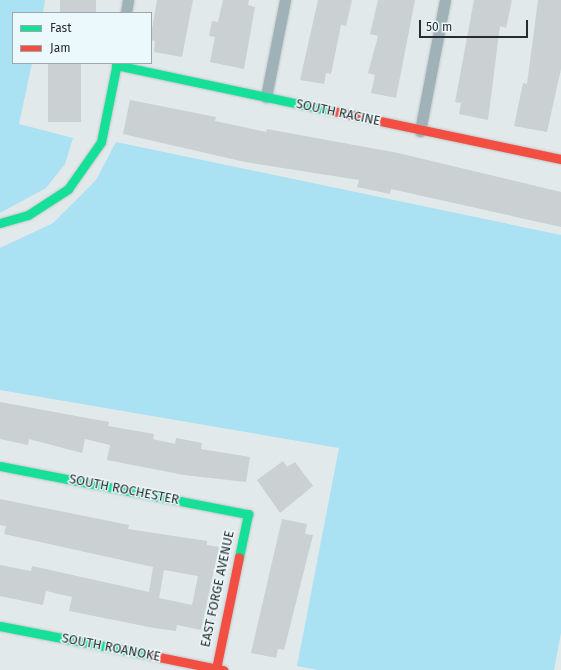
<!DOCTYPE html>
<style>
body{margin:0}
#map{position:relative;width:561px;height:670px;overflow:hidden;background:#e2e9eb;font-family:"Fira Sans",sans-serif}
div>[style]{position:absolute}
.green>*{inset:0;background:#aae1f3}
.building>*{inset:0;background:#cbd0d2;transform-origin:0 0}
.roads{filter:drop-shadow(0 0 1px #c1c6c8) drop-shadow(0 0 1px #c1c6c8)}
.street>*{height:11px;margin:-5.5px;padding:0 5.5px;transform-origin:5.5px;border-radius:5.5px;background:#9eb2b8}
.fast>*{height:9px;margin:-4.5px;padding:0 4.5px;transform-origin:4.5px;border-radius:4.5px;background:#16e098}
.jam>*{height:9px;margin:-4.5px;padding:0 4.5px;transform-origin:4.5px;border-radius:4.5px;background:#f24e42}
span{translate:-50% -50%;white-space:nowrap;text-align:center;line-height:1.15;-webkit-text-stroke:3px #ebf8fc;paint-order:stroke}
.street-label{font-size:13px;color:#272c2d}
.legend{position:absolute;left:12px;top:12px;width:140px;height:52px;box-sizing:border-box;background:#ebf8fc;border:1px solid #9da6a9;margin:0;padding:5px 7px;list-style:none;font-size:12px;color:#272c2d}
.legend li{display:flex;align-items:center;gap:8px;height:20px}
.legend b{width:20px;border:1px solid #9da6a9}
.scale{position:absolute;left:419px;top:20px;width:109px;height:18px;box-sizing:border-box;border:2px solid #272c2d;border-top:0;padding-left:5px;font-size:12px;line-height:14px;white-space:nowrap;color:#272c2d;-webkit-text-stroke:3px #ebf8fc;paint-order:stroke}
</style>
<div id="map">
<div class="green">
<div style="clip-path:polygon(0 0,45px 0,43px 13px,13px 13px,13px 63px,32px 63px,19px 124px,73px 138px,65px 164px,46px 188px,0 213px)"></div>
<div style="clip-path:polygon(116px 142px,561px 235px,561px 633px,554px 670px,318px 670px,297px 666px,339px 448px,0 390px,0 248px,53px 223px,96px 180px)"></div>
</div>
<div class="building">
<div style="left:60px;top:0;width:36px;height:13px"></div>
<div style="clip-path:polygon(157px 0,193px 0,182px 57px,154px 52px,155px 41px,151px 40px,151px 34px)"></div>
<div style="clip-path:polygon(223px 0,249px 0,248px 5px,255px 7px,244px 69px,210px 62px,215px 37px,209px 36px,212px 21px,218px 22px)"></div>
<div style="clip-path:polygon(318px 0,352px 0,346px 26px,341px 25px,331px 74px,326px 73px,324px 84px,300px 80px)"></div>
<div style="clip-path:polygon(378px 0,415px 0,396px 98px,371px 93px,375px 75px,368px 73px,378px 36px,370px 34px)"></div>
<div style="clip-path:polygon(474px 0,512px 0,506px 28px,500px 26px,488px 120px,459px 114px,461px 103px,455px 102px)"></div>
<div style="clip-path:polygon(538px 0,561px 0,561px 69px,547px 132px,514px 126px,523px 83px,527px 84px)"></div>
<div style="left:48px;top:63px;width:33px;height:59px"></div>
<div style="clip-path:polygon(130px 100px,216px 117px,215px 121px,266px 132px,267px 129px,398px 153px,561px 192px,561px 227px,391px 189px,390px 194px,357px 187px,359px 180px,245px 162px,123px 134px)"></div>
<div style="clip-path:polygon(0 402px,109px 422px,108px 426px,154px 434px,153px 439px,175px 444px,176px 438px,202px 443px,201px 449px,250px 457px,246px 482px,184px 475px,107px 460px,110px 445px,85px 439px,82px 453px,29px 439px,28px 445px,0 439px)"></div>
<div style="clip-path:polygon(283px 461px,287px 467px,295px 462px,313px 486px,280px 513px,257px 480px)"></div>
<div style="clip-path:polygon(evenodd,0 499px,129px 525px,128px 529px,207px 541px,207px 545px,219px 547px,201px 630px,177px 625px,176px 631px,154px 628px,69px 611px,72px 597px,46px 591px,43px 605px,0 596px,0 565px,31px 571px,32px 566px,149px 592px,153px 567px,4px 534px,6px 526px,0 525px,0 499px,164px 570px,198px 576px,192px 605px,159px 598px,164px 570px)"></div>
<div style="clip-path:polygon(282px 519px,307px 524px,305px 534px,313px 535px,284px 650px,278px 649px,276px 658px,251px 653px)"></div>
</div>
<div class="roads">
<div class="street">
<div style="left:126px;top:13px;width:13px;rotate:-81deg"></div>
<div style="left:266px;top:97px;width:99px;rotate:-78.9deg"></div>
<div style="left:420px;top:131px;width:133px;rotate:-79.2deg"></div>
</div>
<div class="fast">
<div style="left:116px;top:65px;width:222px;rotate:12deg"></div>
<div style="left:0;top:223px;width:29px;rotate:-16deg"></div>
<div style="left:28px;top:215px;width:48px;rotate:-33deg"></div>
<div style="left:68px;top:189px;width:57px;rotate:-54.9deg"></div>
<div style="left:101px;top:142px;width:81px;rotate:-78.6deg"></div>
<div style="left:0;top:466px;width:253px;rotate:11deg"></div>
<div style="left:248px;top:514px;width:44px;rotate:101.8deg"></div>
<div style="left:0;top:626px;width:152px;rotate:11deg"></div>
</div>
<div class="jam">
<div style="left:333px;top:111px;width:233px;rotate:11.9deg"></div>
<div style="left:149px;top:655px;width:76px;rotate:11.5deg"></div>
<div style="left:216px;top:669px;width:114px;rotate:-78.4deg"></div>
</div>
</div>
<div class="street-label">
<span style="left:338px;top:113px;rotate:12deg">SOUTH RACINE</span>
<span style="left:124px;top:490px;rotate:11deg">SOUTH ROCHESTER</span>
<span style="left:218px;top:589px;rotate:-78deg">EAST FORGE AVENUE</span>
<span style="left:111px;top:648px;rotate:11deg">SOUTH ROANOKE</span>
</div>
<ul class="legend">
<li><b style="height:5px;background:#16e098"></b>Fast</li>
<li><b style="height:5px;background:#f24e42"></b>Jam</li>
</ul>
<div class="scale">50 m</div>
</div>
